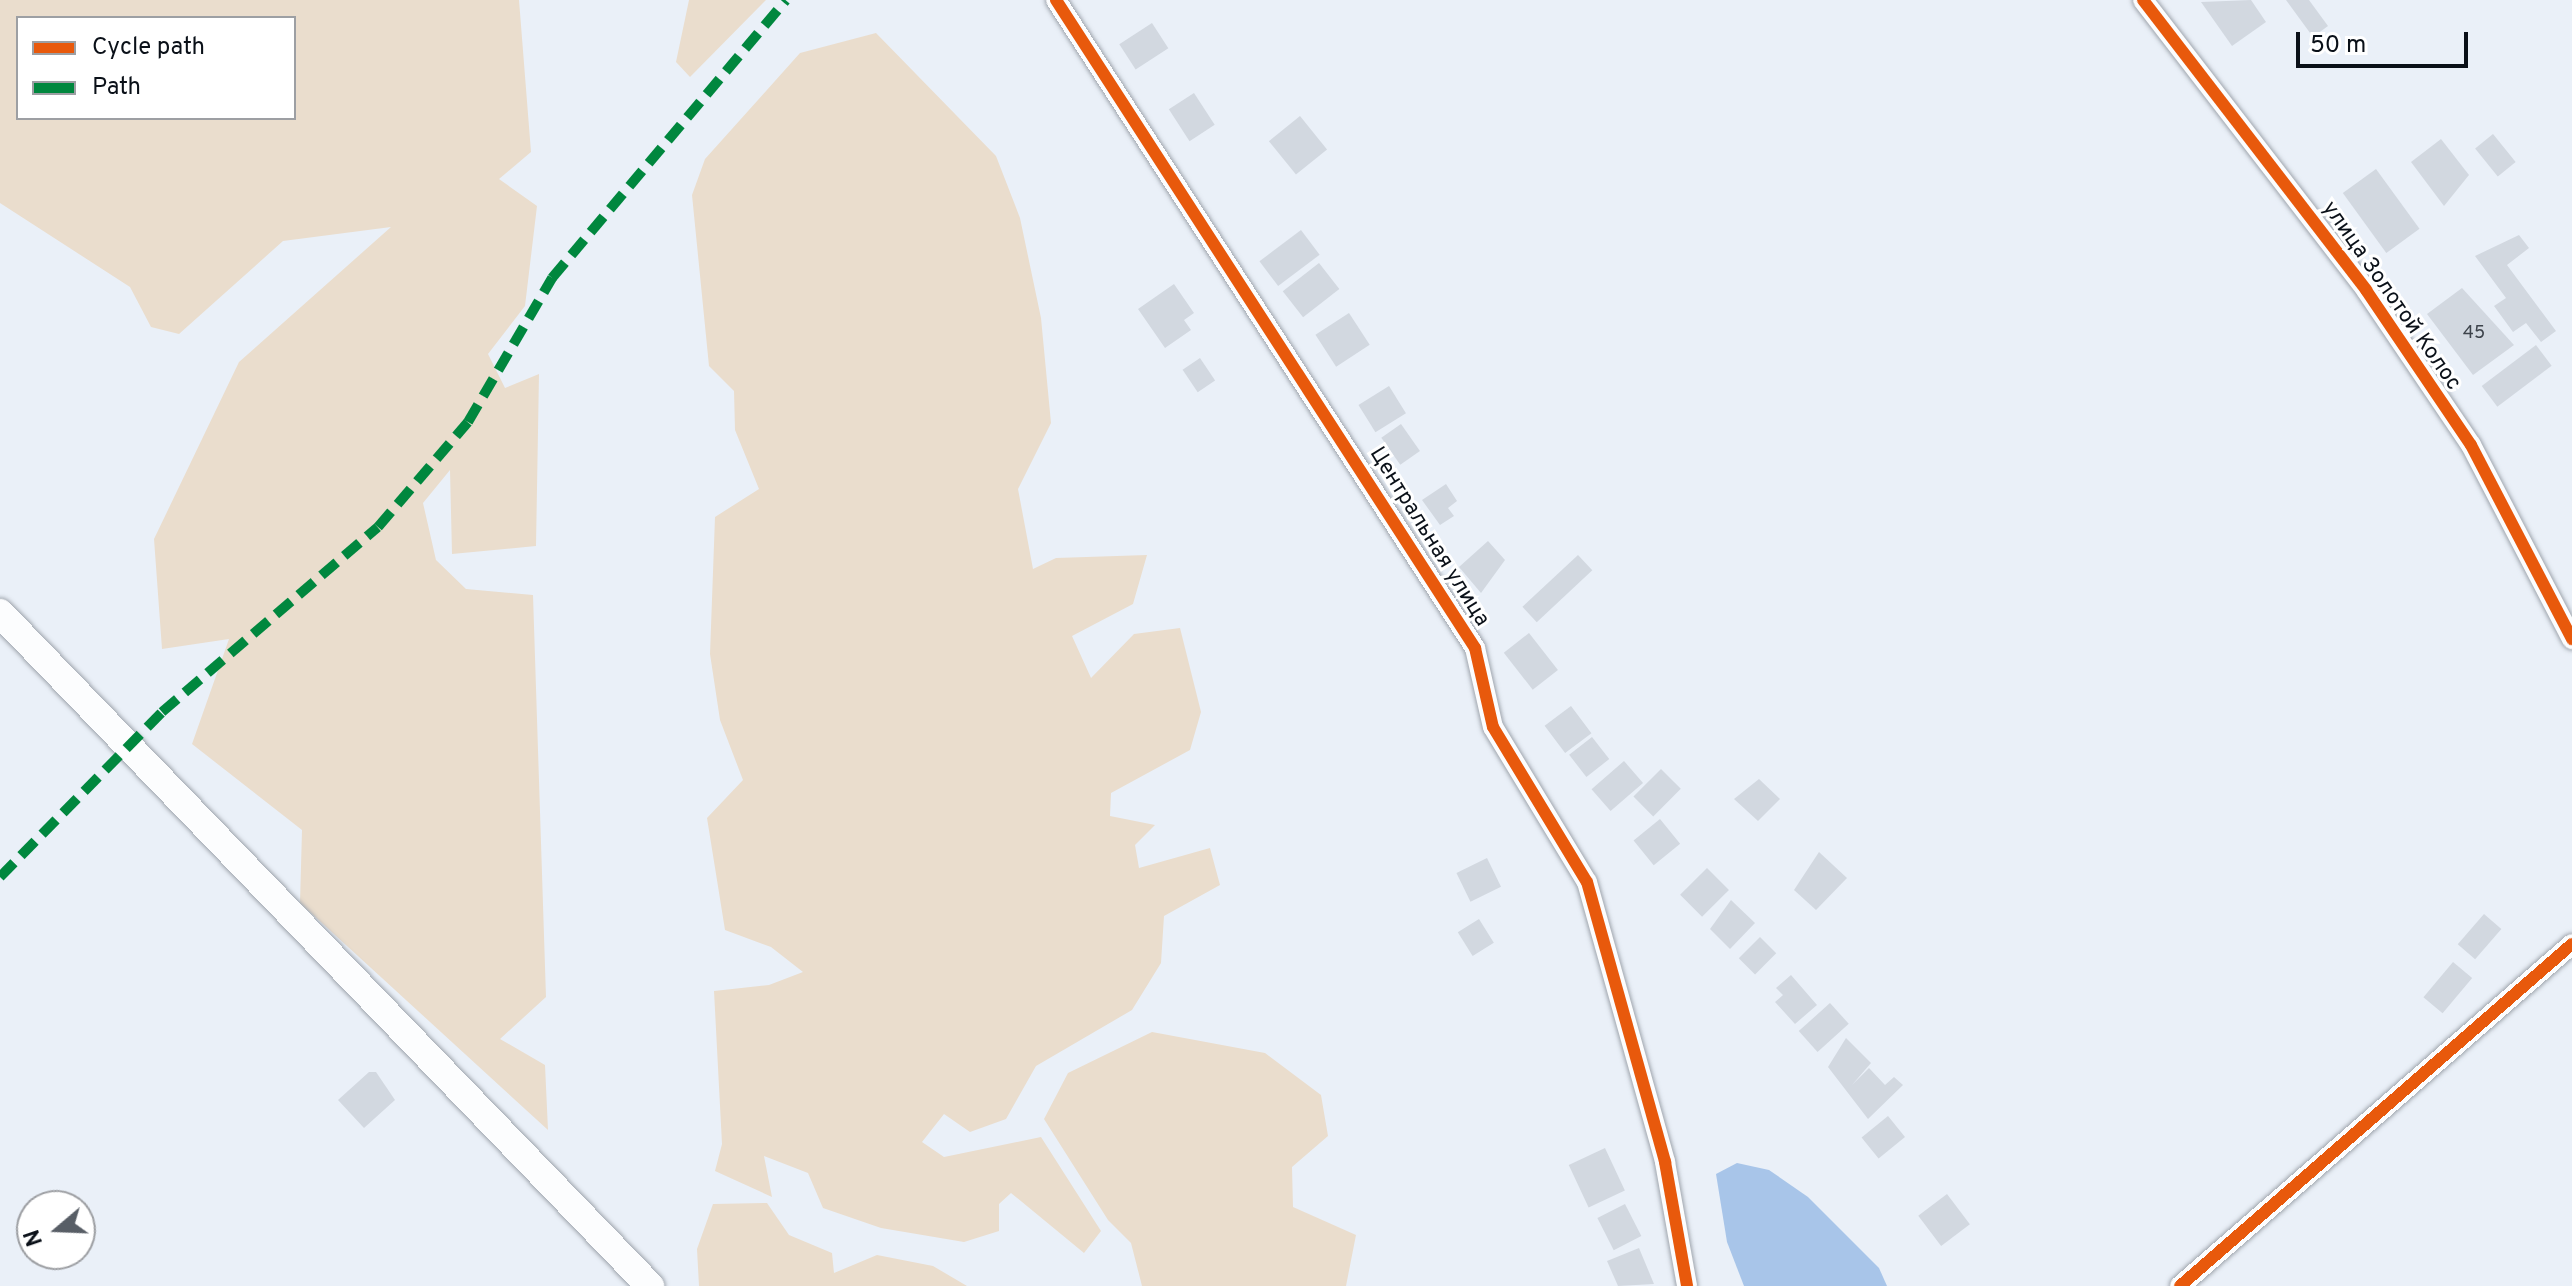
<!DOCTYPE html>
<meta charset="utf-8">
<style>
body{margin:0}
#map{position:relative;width:2572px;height:1286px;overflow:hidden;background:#eaf0f8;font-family:Overpass,sans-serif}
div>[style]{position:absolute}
.green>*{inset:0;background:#eaddcd}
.water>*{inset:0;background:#a8c5e9}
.building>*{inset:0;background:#d2d8e0;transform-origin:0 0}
.roads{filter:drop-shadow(0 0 2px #a0a6ae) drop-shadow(0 0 2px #a0a6ae)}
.street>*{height:20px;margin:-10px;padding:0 10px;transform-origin:10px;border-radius:10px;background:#fcfdfe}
.secondary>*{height:28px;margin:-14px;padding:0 14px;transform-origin:14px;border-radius:14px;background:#fcfdfe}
.quiet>*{height:10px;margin-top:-5px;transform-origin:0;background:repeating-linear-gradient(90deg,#00873e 0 20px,transparent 0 30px)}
.cycleway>*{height:12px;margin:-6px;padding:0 6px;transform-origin:6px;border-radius:6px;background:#e8590c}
span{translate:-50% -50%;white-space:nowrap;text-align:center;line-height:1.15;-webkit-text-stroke:6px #fff;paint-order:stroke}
.number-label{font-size:18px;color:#3d434b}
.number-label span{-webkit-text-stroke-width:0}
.street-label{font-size:22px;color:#0a1018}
.legend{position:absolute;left:16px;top:16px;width:280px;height:104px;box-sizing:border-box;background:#fff;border:2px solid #9d9fa3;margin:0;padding:10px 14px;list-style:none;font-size:24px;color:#0a1018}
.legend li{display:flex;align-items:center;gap:16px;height:40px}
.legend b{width:40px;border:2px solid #9d9fa3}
.north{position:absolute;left:16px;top:1190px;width:80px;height:80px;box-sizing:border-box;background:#fff;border:2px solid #9d9fa3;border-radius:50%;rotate:251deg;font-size:22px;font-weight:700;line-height:32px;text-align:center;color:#0a1018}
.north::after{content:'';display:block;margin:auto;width:28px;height:36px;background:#585e66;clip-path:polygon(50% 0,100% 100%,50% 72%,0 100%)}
.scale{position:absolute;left:2296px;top:32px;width:172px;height:36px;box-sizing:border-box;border:4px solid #0a1018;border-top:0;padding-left:10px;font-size:24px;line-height:28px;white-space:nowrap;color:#0a1018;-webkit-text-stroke:6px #fff;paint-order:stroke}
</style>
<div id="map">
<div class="green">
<div style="clip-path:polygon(evenodd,0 0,519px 0,531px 152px,499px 179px,537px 206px,525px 306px,488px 354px,505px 388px,539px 374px,536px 546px,452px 554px,450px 470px,423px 503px,436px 560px,466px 589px,533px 595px,546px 997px,500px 1039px,545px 1065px,548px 1130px,300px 903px,302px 830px,192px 744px,229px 639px,162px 649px,154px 539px,239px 362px,391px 227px,283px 241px,179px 334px,151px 327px,130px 287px,0 203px,0 0,294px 18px,294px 118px,18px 118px,18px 18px,294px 18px)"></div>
<div style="clip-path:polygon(689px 0,766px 0,690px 77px,676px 62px)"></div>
<div style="clip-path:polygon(876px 33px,996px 156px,1020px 218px,1041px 318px,1051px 423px,1018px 489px,1033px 569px,1056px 558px,1147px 555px,1133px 604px,1072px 636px,1091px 678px,1134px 634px,1180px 628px,1201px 712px,1190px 750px,1111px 793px,1110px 816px,1155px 825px,1135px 845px,1139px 868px,1210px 848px,1220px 885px,1164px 916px,1161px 963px,1132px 1010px,1036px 1066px,1006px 1119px,970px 1132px,944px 1114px,922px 1142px,944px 1157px,1041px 1137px,1101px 1231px,1084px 1253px,1011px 1193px,999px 1204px,999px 1231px,964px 1242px,881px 1228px,823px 1208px,808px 1173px,764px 1156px,772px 1197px,715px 1171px,722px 1144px,714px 991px,769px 985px,803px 972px,771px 947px,725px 930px,707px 818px,743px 780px,720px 720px,710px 654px,715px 517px,759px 489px,735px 430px,734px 391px,709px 366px,692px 195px,705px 159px,800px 53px)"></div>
<div style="clip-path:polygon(1152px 1032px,1265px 1053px,1321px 1095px,1328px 1136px,1292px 1167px,1293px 1207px,1356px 1235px,1346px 1286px,1142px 1286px,1131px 1243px,1108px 1220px,1044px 1119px,1068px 1073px)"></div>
<div style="clip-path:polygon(767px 1203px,789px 1235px,832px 1253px,834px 1273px,877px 1255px,933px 1266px,967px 1286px,699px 1286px,697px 1249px,713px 1204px)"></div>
</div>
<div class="water">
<div style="clip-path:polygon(1737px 1163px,1769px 1170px,1808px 1197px,1879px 1268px,1887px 1286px,1744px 1286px,1727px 1242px,1716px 1174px)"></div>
</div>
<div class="building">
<div style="clip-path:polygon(2251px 0,2266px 22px,2232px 46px,2201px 2px)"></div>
<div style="clip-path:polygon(2286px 0,2309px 0,2328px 26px,2313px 37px)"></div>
<div style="left:1152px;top:23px;width:30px;height:39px;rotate:57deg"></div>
<div style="left:1194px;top:93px;width:38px;height:30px;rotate:57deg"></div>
<div style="left:1300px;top:116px;width:43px;height:40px;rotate:51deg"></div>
<div style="left:2493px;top:134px;width:36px;height:23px;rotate:51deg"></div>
<div style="clip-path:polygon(2441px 139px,2469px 175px,2444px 206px,2411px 162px)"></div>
<div style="left:2376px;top:169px;width:74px;height:41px;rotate:54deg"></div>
<div style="left:1301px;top:230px;width:31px;height:52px;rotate:53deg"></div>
<div style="clip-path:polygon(2519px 235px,2529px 248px,2507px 265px,2556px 331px,2541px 342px,2526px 323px,2513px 332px,2494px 306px,2506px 298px,2475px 256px)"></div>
<div style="left:1319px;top:263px;width:33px;height:46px;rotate:52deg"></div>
<div style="clip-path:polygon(1174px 284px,1194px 313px,1184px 320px,1191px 330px,1165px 348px,1138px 309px)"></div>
<div style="clip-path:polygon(2462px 288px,2514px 345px,2473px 375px,2427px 314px)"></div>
<div style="left:1349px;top:313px;width:38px;height:40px;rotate:57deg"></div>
<div style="left:2536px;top:345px;width:26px;height:68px;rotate:53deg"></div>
<div style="left:1200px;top:358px;width:27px;height:21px;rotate:56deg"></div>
<div style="left:1389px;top:386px;width:32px;height:36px;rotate:58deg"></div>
<div style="left:1401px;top:424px;width:33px;height:24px;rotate:55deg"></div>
<div style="clip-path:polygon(1446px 484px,1457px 501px,1448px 508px,1454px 516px,1440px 525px,1422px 500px)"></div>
<div style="clip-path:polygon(1488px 541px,1505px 560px,1481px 593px,1459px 567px)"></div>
<div style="left:1578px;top:555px;width:21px;height:76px;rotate:47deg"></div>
<div style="left:1529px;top:633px;width:47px;height:32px;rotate:52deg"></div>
<div style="left:1571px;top:706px;width:34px;height:33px;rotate:53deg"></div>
<div style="left:1592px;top:737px;width:28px;height:29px;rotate:52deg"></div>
<div style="left:1624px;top:761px;width:29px;height:43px;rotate:49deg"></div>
<div style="left:1661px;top:769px;width:28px;height:39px;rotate:45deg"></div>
<div style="clip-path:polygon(1759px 779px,1780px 799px,1758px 821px,1734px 799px)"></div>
<div style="left:1660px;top:819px;width:32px;height:34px;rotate:51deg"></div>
<div style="clip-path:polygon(1819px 852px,1847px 878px,1816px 910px,1794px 890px)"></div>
<div style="left:1487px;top:858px;width:32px;height:34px;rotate:64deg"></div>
<div style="left:1707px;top:868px;width:31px;height:38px;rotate:45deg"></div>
<div style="clip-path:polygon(1731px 900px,1755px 923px,1730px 949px,1710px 929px)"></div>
<div style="left:2484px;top:914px;width:23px;height:40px;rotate:41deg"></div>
<div style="left:1479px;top:919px;width:28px;height:25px;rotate:58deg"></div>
<div style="left:1760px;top:937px;width:23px;height:30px;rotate:45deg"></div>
<div style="left:2453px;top:962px;width:25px;height:46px;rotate:40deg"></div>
<div style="clip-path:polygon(1791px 975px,1817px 1005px,1795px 1024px,1775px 1002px,1783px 995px,1776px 988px)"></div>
<div style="left:1830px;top:1003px;width:28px;height:42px;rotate:48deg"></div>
<div style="clip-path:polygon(1846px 1038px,1871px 1063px,1852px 1085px,1869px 1068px,1885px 1085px,1894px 1077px,1903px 1085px,1868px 1119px,1828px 1067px)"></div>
<div style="clip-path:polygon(369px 1072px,376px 1072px,395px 1100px,364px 1128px,338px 1100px)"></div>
<div style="left:1888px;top:1116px;width:27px;height:34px;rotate:51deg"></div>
<div style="left:1605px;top:1148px;width:47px;height:40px;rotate:65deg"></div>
<div style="left:1947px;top:1194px;width:38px;height:36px;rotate:53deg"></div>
<div style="left:1625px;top:1204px;width:36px;height:31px;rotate:63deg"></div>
<div style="clip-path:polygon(1639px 1248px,1654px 1284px,1618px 1286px,1607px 1261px)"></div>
</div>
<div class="roads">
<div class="street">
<div style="left:1056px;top:0;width:772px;rotate:57.11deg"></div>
<div style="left:1475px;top:648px;width:81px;rotate:77.2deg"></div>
<div style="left:1493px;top:727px;width:181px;rotate:58.8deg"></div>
<div style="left:1587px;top:882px;width:291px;rotate:74.4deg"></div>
<div style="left:1665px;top:1162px;width:126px;rotate:79.9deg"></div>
<div style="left:2143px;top:0;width:366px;rotate:52.4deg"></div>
<div style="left:2366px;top:290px;width:187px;rotate:55.9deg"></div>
<div style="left:2471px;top:445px;width:219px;rotate:62.5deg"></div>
<div style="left:2180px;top:1286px;width:520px;rotate:-41.1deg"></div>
</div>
<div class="secondary">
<div style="left:0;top:613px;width:936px;rotate:46deg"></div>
</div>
</div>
<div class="quiet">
<div style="left:0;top:877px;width:231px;rotate:-45.5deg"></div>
<div style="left:162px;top:712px;width:284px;rotate:-40.6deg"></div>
<div style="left:378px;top:527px;width:138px;rotate:-49.4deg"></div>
<div style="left:468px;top:422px;width:167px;rotate:-59.7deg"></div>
<div style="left:552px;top:278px;width:363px;rotate:-49.9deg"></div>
</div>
<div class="cycleway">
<div style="left:1056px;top:0;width:772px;rotate:57.11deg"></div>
<div style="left:1475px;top:648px;width:81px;rotate:77.2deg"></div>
<div style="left:1493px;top:727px;width:181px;rotate:58.8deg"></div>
<div style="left:1587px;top:882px;width:291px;rotate:74.4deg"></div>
<div style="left:1665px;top:1162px;width:126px;rotate:79.9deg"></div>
<div style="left:2143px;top:0;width:366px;rotate:52.4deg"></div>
<div style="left:2366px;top:290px;width:187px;rotate:55.9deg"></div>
<div style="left:2471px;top:445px;width:219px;rotate:62.5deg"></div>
<div style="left:2180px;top:1286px;width:520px;rotate:-41.1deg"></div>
</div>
<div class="number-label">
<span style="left:2474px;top:334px">45</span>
</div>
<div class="street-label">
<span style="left:2391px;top:296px;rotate:55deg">улица Золотой Колос</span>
<span style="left:1429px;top:537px;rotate:58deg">Центральная улица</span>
</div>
<ul class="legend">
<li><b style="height:10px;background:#e8590c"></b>Cycle path</li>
<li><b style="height:10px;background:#00873e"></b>Path</li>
</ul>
<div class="north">N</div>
<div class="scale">50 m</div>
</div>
